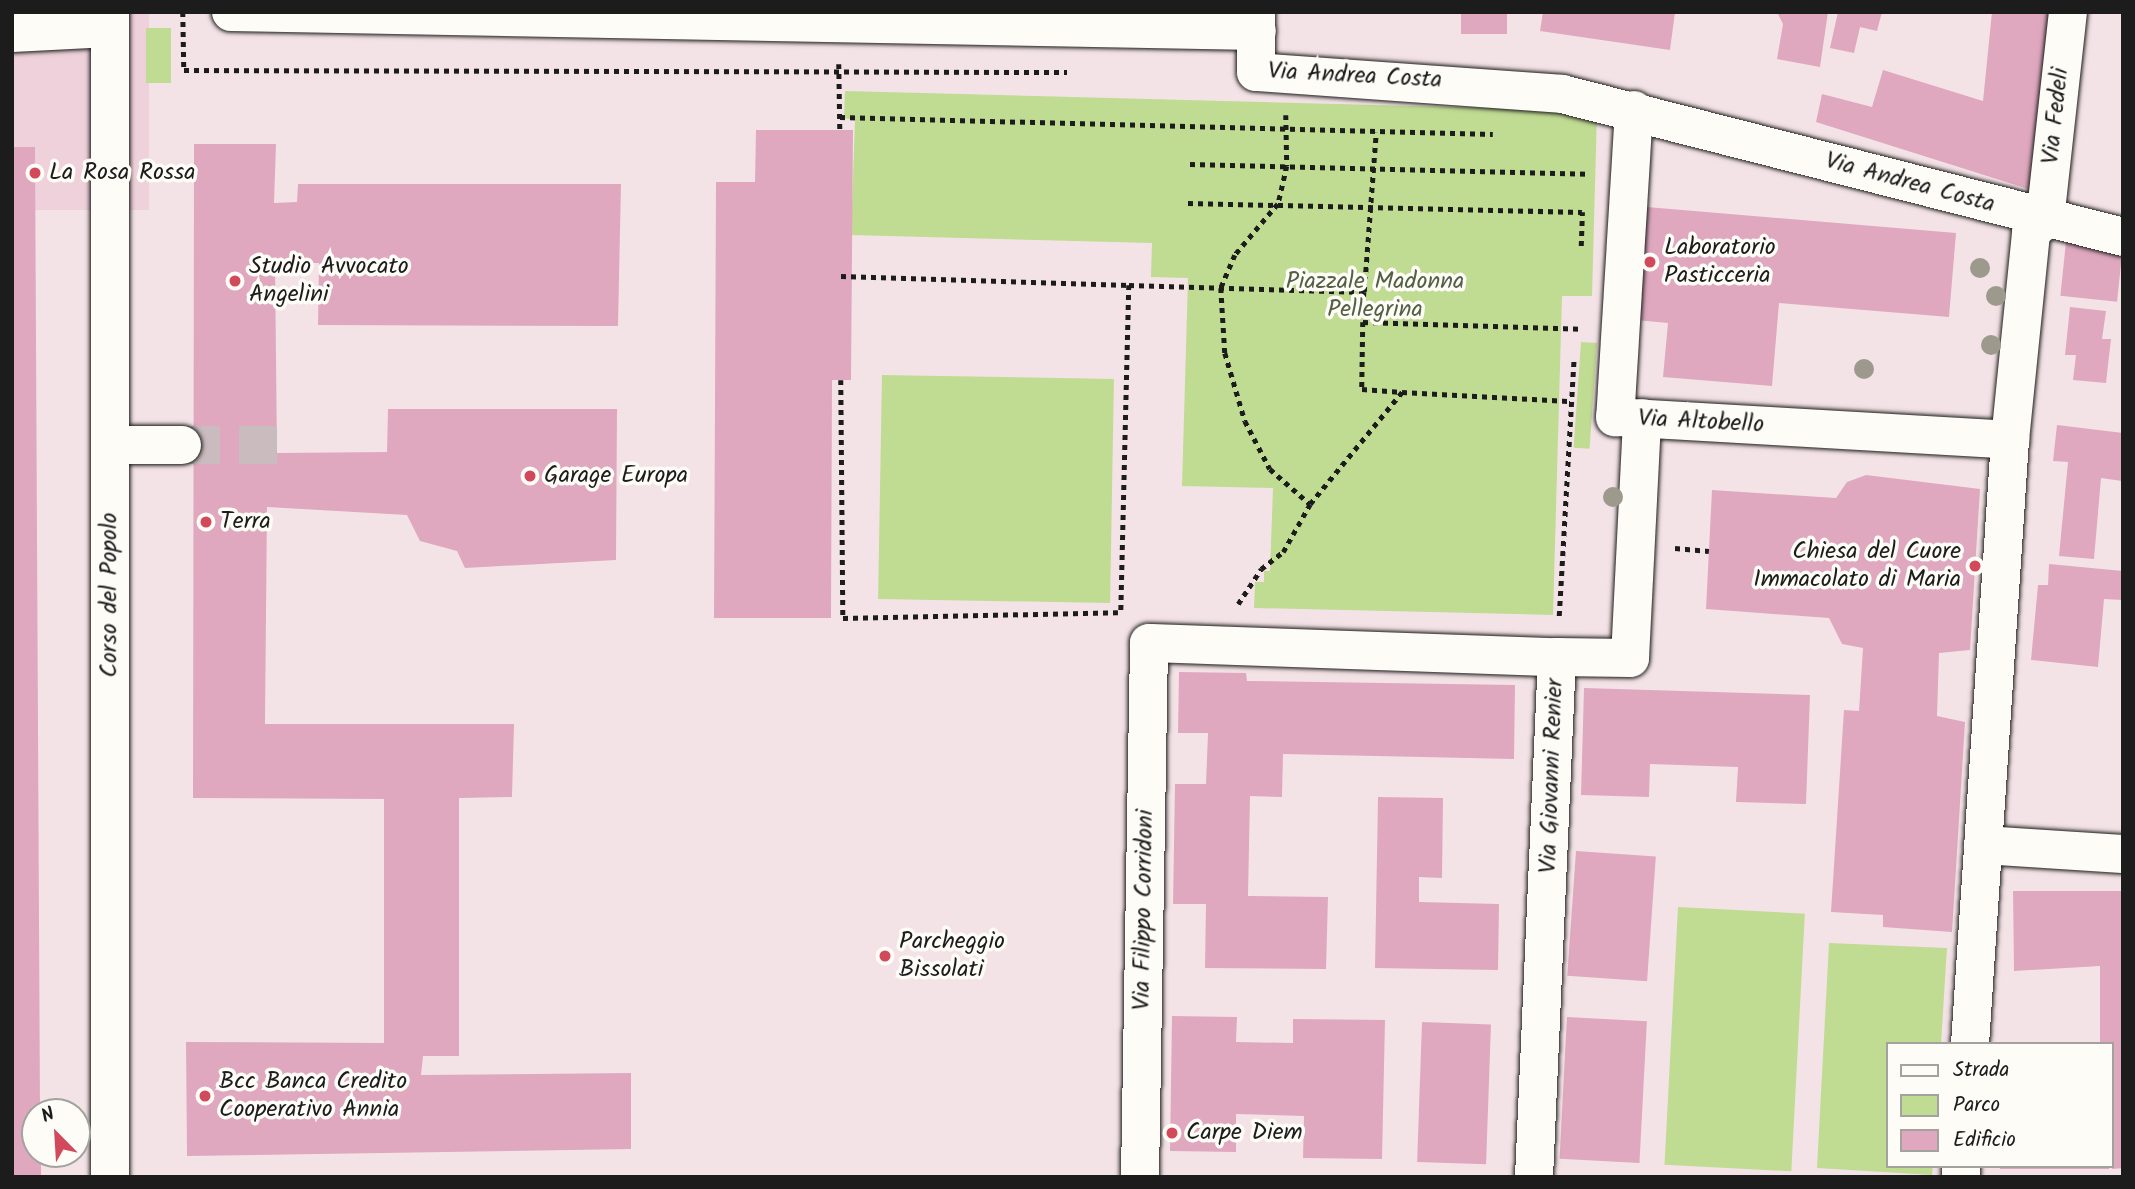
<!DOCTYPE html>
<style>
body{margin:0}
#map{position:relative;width:2135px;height:1189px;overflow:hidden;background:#f4e3e6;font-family:Kalam,sans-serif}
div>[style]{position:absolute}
.built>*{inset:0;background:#eed1da;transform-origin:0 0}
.green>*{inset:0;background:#c0db92;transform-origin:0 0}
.building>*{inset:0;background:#dfa8be;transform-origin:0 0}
.minor-tunnel>*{height:38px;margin-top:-19px;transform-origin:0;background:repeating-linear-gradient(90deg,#c9bbbe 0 38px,transparent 0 57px)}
.path>*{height:4.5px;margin-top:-2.25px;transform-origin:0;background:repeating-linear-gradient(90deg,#1c1c1c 0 5px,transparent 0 10px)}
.roads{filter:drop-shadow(0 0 2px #1c1c1c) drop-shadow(0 0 2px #1c1c1c)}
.minor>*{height:38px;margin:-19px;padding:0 19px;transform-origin:19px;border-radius:19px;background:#fdfcf7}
.trees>*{width:20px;height:20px;margin:-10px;border-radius:50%;background:#9d9a8d}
.dots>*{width:19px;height:19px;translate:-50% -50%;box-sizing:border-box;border:4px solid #fdfcf7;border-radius:50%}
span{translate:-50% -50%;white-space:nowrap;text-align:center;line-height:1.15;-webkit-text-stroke:7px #fdfcf7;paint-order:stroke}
.street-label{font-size:24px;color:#1c1c1c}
.poi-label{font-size:24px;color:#1c1c1c}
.left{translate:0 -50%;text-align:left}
.right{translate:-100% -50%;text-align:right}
.park-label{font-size:24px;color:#555f45}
.frame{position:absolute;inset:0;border:14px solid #1c1c1c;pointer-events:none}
.legend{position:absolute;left:1886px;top:1042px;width:228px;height:126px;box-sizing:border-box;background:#fdfcf7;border:2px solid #a3a29f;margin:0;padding:9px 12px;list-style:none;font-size:21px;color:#1c1c1c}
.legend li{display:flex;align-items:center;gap:14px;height:35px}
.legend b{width:35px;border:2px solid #a3a29f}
.north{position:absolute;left:21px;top:1098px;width:70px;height:70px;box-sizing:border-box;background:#fdfcf7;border:2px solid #a3a29f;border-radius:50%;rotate:336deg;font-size:19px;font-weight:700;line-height:28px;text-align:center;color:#1c1c1c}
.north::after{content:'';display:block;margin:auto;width:24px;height:32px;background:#d1495b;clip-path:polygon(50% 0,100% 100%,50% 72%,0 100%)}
</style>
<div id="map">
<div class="built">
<div style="left:12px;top:12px;width:137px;height:198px"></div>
</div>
<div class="green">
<div style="left:146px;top:28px;width:25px;height:55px"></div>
<div style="clip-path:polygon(845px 91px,1597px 111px,1592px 296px,1562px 296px,1553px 615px,1254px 608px,1255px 582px,1264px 582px,1264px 571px,1270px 571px,1273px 488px,1182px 486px,1188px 278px,1151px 277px,1152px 243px,851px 235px,855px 120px,844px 118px)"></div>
<div style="left:1581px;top:342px;width:16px;height:106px;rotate:4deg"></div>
<div style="left:882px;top:375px;width:232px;height:224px;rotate:1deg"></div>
<div style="left:1678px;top:907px;width:127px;height:258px;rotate:3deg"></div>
<div style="clip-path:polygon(1829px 943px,1947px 948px,1941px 1044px,1888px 1044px,1888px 1166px,1933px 1166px,1932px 1175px,1817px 1168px)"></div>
</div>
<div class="building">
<div style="left:1461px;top:12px;width:46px;height:22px"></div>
<div style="clip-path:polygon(1543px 12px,1675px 12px,1670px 50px,1540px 31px)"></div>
<div style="clip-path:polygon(1777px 12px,1828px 12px,1820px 67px,1777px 59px,1783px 24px)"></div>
<div style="clip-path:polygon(1838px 12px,1882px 12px,1877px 31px,1860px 27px,1854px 53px,1830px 48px)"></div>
<div style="clip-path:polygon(1992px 12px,2060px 12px,2035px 191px,1816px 122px,1822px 94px,1872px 107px,1883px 70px,1983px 101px)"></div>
<div style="clip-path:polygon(756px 130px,853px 130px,851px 380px,832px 380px,831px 618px,714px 618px,716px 182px,755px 182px)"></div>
<div style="clip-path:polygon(194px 144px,276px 144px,274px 203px,297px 202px,298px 184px,621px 184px,618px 326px,318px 325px,319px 263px,275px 263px,277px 453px,387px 452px,388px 409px,617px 409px,616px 560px,465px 568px,457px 551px,420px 541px,407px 515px,267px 507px,265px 724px,514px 724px,512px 797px,459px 798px,459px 1056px,423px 1056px,421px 1075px,631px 1073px,631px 1149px,187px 1156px,186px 1042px,384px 1043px,384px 799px,193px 798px)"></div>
<div style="clip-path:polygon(12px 147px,35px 147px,40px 1112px,35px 1112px,35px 1154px,41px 1154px,41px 1177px,12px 1177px)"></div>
<div style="clip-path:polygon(1635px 206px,1956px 233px,1949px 317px,1779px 303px,1772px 386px,1663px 377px,1668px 323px,1625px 319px)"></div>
<div style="left:2066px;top:242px;width:57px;height:54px;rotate:6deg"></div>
<div style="clip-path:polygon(2070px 307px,2106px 311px,2102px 339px,2111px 339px,2106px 383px,2073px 380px,2076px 355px,2065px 355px)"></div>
<div style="clip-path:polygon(2057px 425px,2123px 433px,2122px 481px,2101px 478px,2094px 559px,2059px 556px,2068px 462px,2053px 461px)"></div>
<div style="clip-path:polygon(1866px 475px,1980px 489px,1970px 650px,1939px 653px,1937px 716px,1965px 722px,1952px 932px,1883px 927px,1883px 915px,1831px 912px,1844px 710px,1859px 711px,1863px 648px,1842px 644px,1829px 618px,1706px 609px,1712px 490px,1836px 498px,1847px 482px)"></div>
<div style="clip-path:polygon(2049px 564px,2123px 571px,2123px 600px,2104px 599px,2098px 667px,2031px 660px,2038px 585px,2048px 585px)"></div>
<div style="clip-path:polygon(1179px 672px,1246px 673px,1247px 681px,1515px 685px,1514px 759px,1283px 754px,1282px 797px,1250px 796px,1248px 896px,1328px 897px,1326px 969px,1205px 968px,1206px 904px,1173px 904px,1175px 784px,1206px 784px,1208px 733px,1178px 733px)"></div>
<div style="clip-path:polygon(1584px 688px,1810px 695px,1806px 804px,1736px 802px,1738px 767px,1650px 764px,1649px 797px,1581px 795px)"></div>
<div style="clip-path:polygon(1378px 797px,1443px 798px,1442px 878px,1419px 877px,1419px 902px,1499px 904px,1498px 970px,1375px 968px)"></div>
<div style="left:1576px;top:851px;width:80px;height:125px;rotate:4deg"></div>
<div style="clip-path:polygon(2013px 891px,2123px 891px,2123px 1168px,2112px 1169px,2112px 1044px,2100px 1044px,2100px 966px,2014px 971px)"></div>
<div style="clip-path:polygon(1172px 1016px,1237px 1017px,1236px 1042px,1293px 1043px,1293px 1019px,1385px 1020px,1382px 1159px,1303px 1158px,1304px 1116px,1236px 1114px,1236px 1152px,1170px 1151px)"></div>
<div style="left:1567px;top:1017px;width:80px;height:142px;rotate:3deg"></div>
<div style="left:1422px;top:1022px;width:69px;height:140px;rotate:2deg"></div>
<div style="left:2000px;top:1166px;width:109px;height:3px"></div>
</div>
<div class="minor-tunnel">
<div style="left:182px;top:445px;width:97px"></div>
</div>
<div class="path">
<div style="left:183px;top:12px;width:58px;rotate:89deg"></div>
<div style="left:184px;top:70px;width:883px;rotate:0.13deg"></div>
<div style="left:839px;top:64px;width:66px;rotate:89.1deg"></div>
<div style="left:1286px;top:115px;width:51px;rotate:88.9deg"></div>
<div style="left:1287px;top:166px;width:39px;rotate:103deg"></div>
<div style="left:1278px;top:204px;width:67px;rotate:130.1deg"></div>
<div style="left:1235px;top:255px;width:36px;rotate:113deg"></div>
<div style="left:1221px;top:288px;width:65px;rotate:86.5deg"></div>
<div style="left:1225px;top:353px;width:71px;rotate:73.6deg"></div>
<div style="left:1245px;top:421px;width:54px;rotate:62.5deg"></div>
<div style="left:1270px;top:469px;width:53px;rotate:41.2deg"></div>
<div style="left:1310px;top:504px;width:145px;rotate:-50.6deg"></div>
<div style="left:1402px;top:392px;width:166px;rotate:3.1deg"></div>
<div style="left:840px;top:117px;width:653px;rotate:1.49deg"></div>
<div style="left:1190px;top:164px;width:398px;rotate:1.4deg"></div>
<div style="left:1188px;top:203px;width:394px;rotate:1.3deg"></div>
<div style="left:1581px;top:246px;width:34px;rotate:-88deg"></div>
<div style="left:841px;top:276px;width:288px;rotate:1.8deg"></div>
<div style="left:1129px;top:285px;width:327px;rotate:91.4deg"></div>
<div style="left:1129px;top:285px;width:235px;rotate:1.7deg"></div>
<div style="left:1364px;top:292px;width:30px;rotate:92deg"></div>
<div style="left:1363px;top:322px;width:218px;rotate:1.8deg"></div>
<div style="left:1364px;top:292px;width:160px;rotate:-85.7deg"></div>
<div style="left:1363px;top:322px;width:67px;rotate:90.9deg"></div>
<div style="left:1362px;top:389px;width:40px;rotate:4.3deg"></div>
<div style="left:841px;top:380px;width:238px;rotate:89.5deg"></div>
<div style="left:843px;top:618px;width:275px;rotate:-1.2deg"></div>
<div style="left:1675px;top:548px;width:34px;rotate:5deg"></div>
<div style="left:1238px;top:604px;width:42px;rotate:-56.7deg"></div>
<div style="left:1261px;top:569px;width:28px;rotate:-38deg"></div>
<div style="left:1283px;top:552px;width:55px;rotate:-60.6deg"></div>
<div style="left:1559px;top:616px;width:257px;rotate:-86.7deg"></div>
</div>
<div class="roads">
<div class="minor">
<div style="left:110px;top:12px;width:1165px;rotate:90deg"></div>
<div style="left:231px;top:12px;width:1026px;rotate:1.06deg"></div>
<div style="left:1256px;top:12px;width:60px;rotate:90deg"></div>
<div style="left:1256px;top:72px;width:307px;rotate:4.1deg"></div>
<div style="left:1562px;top:94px;width:579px;rotate:14.3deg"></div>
<div style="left:12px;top:33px;width:97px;rotate:-3deg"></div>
<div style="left:1634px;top:110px;width:308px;rotate:93.5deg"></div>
<div style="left:1615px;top:417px;width:396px;rotate:3.3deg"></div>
<div style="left:110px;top:445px;width:72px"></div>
<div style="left:1557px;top:657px;width:73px;rotate:0.8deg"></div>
<div style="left:1630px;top:658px;width:240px;rotate:-87.1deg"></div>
<div style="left:1983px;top:845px;width:140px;rotate:3.7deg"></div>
<div style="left:1970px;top:1044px;width:605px;rotate:-86.21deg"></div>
<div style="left:2010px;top:440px;width:209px;rotate:-84.2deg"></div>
<div style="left:2031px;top:232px;width:18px;rotate:-41deg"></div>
<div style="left:2045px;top:220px;width:209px;rotate:-83.7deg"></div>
<div style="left:1140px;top:1177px;width:534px;rotate:-89.03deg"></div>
<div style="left:1149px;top:643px;width:408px;rotate:2deg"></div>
<div style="left:1557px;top:657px;width:521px;rotate:92.53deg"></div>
<div style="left:1961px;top:1177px;width:11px;rotate:-90deg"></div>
</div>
</div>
<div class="trees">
<div style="left:1980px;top:268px"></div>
<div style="left:1996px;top:296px"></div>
<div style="left:1991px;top:345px"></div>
<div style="left:1864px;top:369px"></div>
<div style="left:1613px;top:497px"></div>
</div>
<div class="dots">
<div style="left:35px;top:173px;background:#d1495b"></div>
<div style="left:1650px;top:262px;background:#d1495b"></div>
<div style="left:235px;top:281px;background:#d1495b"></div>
<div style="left:530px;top:476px;background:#d1495b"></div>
<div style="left:206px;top:522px;background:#d1495b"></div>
<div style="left:1975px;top:566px;background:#d1495b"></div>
<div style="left:885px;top:956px;background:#d1495b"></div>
<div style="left:205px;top:1096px;background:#d1495b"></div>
<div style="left:1172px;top:1133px;background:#d1495b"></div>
</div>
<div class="street-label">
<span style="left:1355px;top:76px;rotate:3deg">Via Andrea Costa</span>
<span style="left:2056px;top:116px;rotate:-84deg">Via Fedeli</span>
<span style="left:1910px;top:183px;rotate:15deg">Via Andrea Costa</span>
<span style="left:1701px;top:422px;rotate:3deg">Via Altobello</span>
<span style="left:110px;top:595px;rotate:-90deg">Corso del Popolo</span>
<span style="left:1552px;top:776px;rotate:-88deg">Via Giovanni Renier</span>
<span style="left:1144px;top:910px;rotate:-89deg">Via Filippo Corridoni</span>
</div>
<div class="poi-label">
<span class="left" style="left:49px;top:173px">La Rosa Rossa</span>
<span class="left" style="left:1664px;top:262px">Laboratorio<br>Pasticceria</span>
<span class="left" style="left:249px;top:281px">Studio Avvocato<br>Angelini</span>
<span class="left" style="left:544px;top:476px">Garage Europa</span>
<span class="left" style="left:220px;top:522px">Terra</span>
<span class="right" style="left:1961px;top:566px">Chiesa del Cuore<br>Immacolato di Maria</span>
<span class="left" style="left:899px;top:956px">Parcheggio<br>Bissolati</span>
<span class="left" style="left:219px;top:1096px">Bcc Banca Credito<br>Cooperativo Annia</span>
<span class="left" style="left:1186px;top:1133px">Carpe Diem</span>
</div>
<div class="park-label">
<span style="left:1375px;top:296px">Piazzale Madonna<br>Pellegrina</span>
</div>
<div class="frame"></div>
<ul class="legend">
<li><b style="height:9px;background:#fdfcf7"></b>Strada</li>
<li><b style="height:19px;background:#c0db92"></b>Parco</li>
<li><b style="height:19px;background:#dfa8be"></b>Edificio</li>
</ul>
<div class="north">N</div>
</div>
